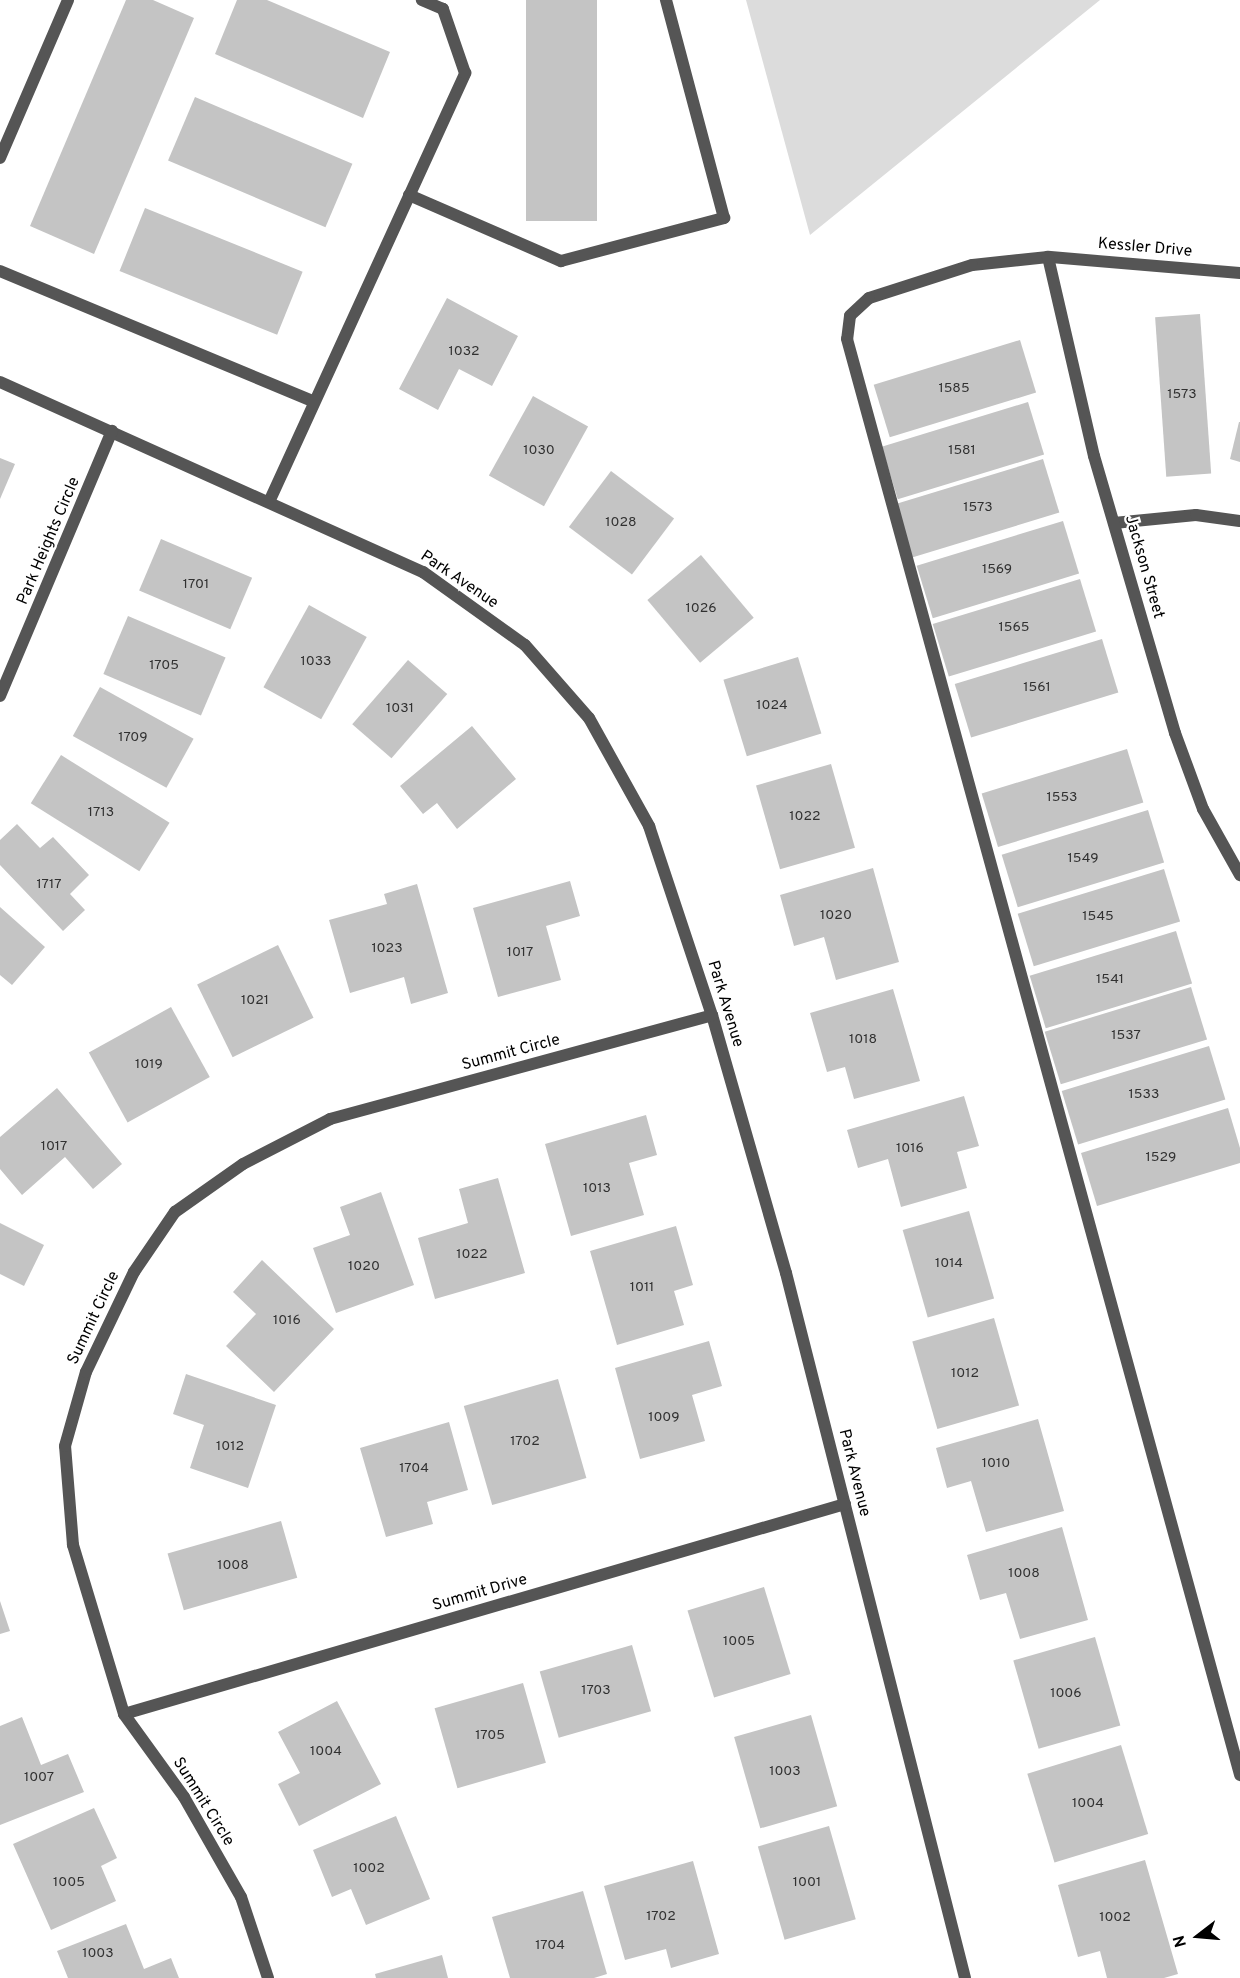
<!DOCTYPE html>
<style>
body{margin:0}
#map{position:relative;width:1240px;height:1978px;overflow:hidden;background:#fff;font-family:Overpass,sans-serif}
div>[style]{position:absolute}
.green>*{inset:0;background:#dcdcdc}
.building>*{inset:0;background:#c4c4c4;transform-origin:0 0}
.lane>*{height:12px;margin:-6px;padding:0 6px;transform-origin:6px;border-radius:6px;background:#555}
.street>*{height:12px;margin:-6px;padding:0 6px;transform-origin:6px;border-radius:6px;background:#555}
span{translate:-50% -50%;white-space:nowrap;text-align:center;line-height:1.15;-webkit-text-stroke:4.5px #fff;paint-order:stroke}
.number-label{font-size:14px;color:#313131}
.number-label span{-webkit-text-stroke-width:0}
.street-label{font-size:16px;color:#000}
.north{position:absolute;left:1168px;top:1906px;width:60px;height:60px;-webkit-text-stroke:4px #fff;paint-order:stroke;rotate:254deg;font-size:16px;font-weight:700;line-height:24px;text-align:center;color:#000}
.north::after{content:'';display:block;margin:auto;width:21px;height:27px;background:#000;clip-path:polygon(50% 0,100% 100%,50% 72%,0 100%)}
</style>
<div id="map">
<div class="green">
<div style="clip-path:polygon(746px 0,1100px 0,810px 235px)"></div>
</div>
<div class="building">
<div style="clip-path:polygon(126px 0,153px 0,194px 18px,94px 254px,30px 226px)"></div>
<div style="clip-path:polygon(237px 0,267px 0,390px 52px,363px 118px,215px 54px)"></div>
<div style="left:526px;top:0;width:71px;height:221px"></div>
<div style="left:195px;top:97px;width:171px;height:69px;rotate:23deg"></div>
<div style="left:145px;top:208px;width:170px;height:68px;rotate:22deg"></div>
<div style="clip-path:polygon(447px 298px,518px 336px,492px 386px,459px 369px,438px 410px,399px 389px)"></div>
<div style="left:1200px;top:314px;width:160px;height:45px;rotate:86deg"></div>
<div style="left:1020px;top:340px;width:55px;height:153px;rotate:73deg"></div>
<div style="left:533px;top:396px;width:63px;height:91px;rotate:29deg"></div>
<div style="left:1028px;top:402px;width:55px;height:153px;rotate:73deg"></div>
<div style="clip-path:polygon(1239px 422px,1240px 422px,1240px 462px,1230px 459px)"></div>
<div style="clip-path:polygon(0 458px,15px 464px,0 499px)"></div>
<div style="left:1043px;top:459px;width:56px;height:154px;rotate:73deg"></div>
<div style="left:611px;top:471px;width:79px;height:70px;rotate:37deg"></div>
<div style="left:1063px;top:521px;width:55px;height:153px;rotate:73deg"></div>
<div style="left:161px;top:539px;width:99px;height:56px;rotate:23deg"></div>
<div style="left:701px;top:555px;width:82px;height:70px;rotate:50deg"></div>
<div style="left:1080px;top:579px;width:55px;height:154px;rotate:73deg"></div>
<div style="left:309px;top:605px;width:66px;height:94px;rotate:29deg"></div>
<div style="left:128px;top:616px;width:106px;height:63px;rotate:23deg"></div>
<div style="left:1102px;top:639px;width:56px;height:154px;rotate:73deg"></div>
<div style="left:798px;top:657px;width:80px;height:78px;rotate:73deg"></div>
<div style="left:408px;top:660px;width:52px;height:85px;rotate:41deg"></div>
<div style="left:100px;top:687px;width:107px;height:56px;rotate:29deg"></div>
<div style="clip-path:polygon(472px 726px,516px 779px,457px 829px,437px 803px,423px 814px,400px 786px)"></div>
<div style="left:1127px;top:749px;width:56px;height:152px;rotate:73deg"></div>
<div style="left:61px;top:755px;width:128px;height:57px;rotate:32deg"></div>
<div style="left:831px;top:764px;width:87px;height:78px;rotate:74deg"></div>
<div style="left:1148px;top:810px;width:55px;height:153px;rotate:73deg"></div>
<div style="clip-path:polygon(17px 824px,40px 848px,53px 837px,89px 875px,70px 894px,85px 910px,63px 931px,0 865px,0 840px)"></div>
<div style="clip-path:polygon(873px 868px,899px 962px,836px 980px,824px 937px,794px 946px,780px 895px)"></div>
<div style="left:1164px;top:869px;width:55px;height:153px;rotate:73deg"></div>
<div style="clip-path:polygon(570px 881px,580px 916px,546px 926px,561px 980px,498px 997px,473px 908px)"></div>
<div style="clip-path:polygon(417px 884px,448px 993px,411px 1004px,404px 977px,350px 993px,329px 920px,387px 904px,384px 894px)"></div>
<div style="clip-path:polygon(0 907px,45px 947px,12px 985px,0 975px)"></div>
<div style="left:1176px;top:931px;width:55px;height:153px;rotate:73deg"></div>
<div style="left:278px;top:945px;width:81px;height:90px;rotate:64deg"></div>
<div style="left:1191px;top:987px;width:55px;height:153px;rotate:73deg"></div>
<div style="clip-path:polygon(893px 989px,920px 1081px,854px 1099px,845px 1067px,827px 1072px,810px 1013px)"></div>
<div style="left:171px;top:1007px;width:80px;height:94px;rotate:61deg"></div>
<div style="left:1209px;top:1046px;width:56px;height:154px;rotate:73deg"></div>
<div style="clip-path:polygon(57px 1088px,122px 1164px,93px 1189px,65px 1157px,22px 1195px,0 1169px,0 1137px)"></div>
<div style="clip-path:polygon(964px 1096px,979px 1146px,957px 1152px,967px 1188px,901px 1207px,888px 1159px,858px 1168px,847px 1130px)"></div>
<div style="clip-path:polygon(1228px 1108px,1240px 1148px,1240px 1163px,1097px 1206px,1081px 1153px)"></div>
<div style="clip-path:polygon(646px 1115px,657px 1155px,629px 1163px,644px 1215px,571px 1236px,545px 1144px)"></div>
<div style="clip-path:polygon(498px 1178px,525px 1273px,435px 1299px,418px 1238px,468px 1223px,459px 1189px)"></div>
<div style="clip-path:polygon(381px 1192px,414px 1285px,336px 1313px,313px 1248px,350px 1235px,340px 1207px)"></div>
<div style="left:969px;top:1211px;width:91px;height:69px;rotate:74deg"></div>
<div style="clip-path:polygon(0 1223px,44px 1245px,24px 1286px,0 1274px)"></div>
<div style="clip-path:polygon(676px 1226px,693px 1285px,674px 1291px,684px 1325px,617px 1345px,590px 1251px)"></div>
<div style="clip-path:polygon(262px 1260px,334px 1329px,274px 1392px,226px 1346px,256px 1314px,233px 1292px)"></div>
<div style="left:994px;top:1318px;width:91px;height:85px;rotate:74deg"></div>
<div style="clip-path:polygon(709px 1341px,722px 1386px,692px 1395px,705px 1441px,640px 1459px,615px 1368px)"></div>
<div style="clip-path:polygon(186px 1374px,276px 1405px,248px 1488px,190px 1468px,204px 1425px,173px 1414px)"></div>
<div style="left:558px;top:1379px;width:103px;height:98px;rotate:74deg"></div>
<div style="clip-path:polygon(1038px 1419px,1064px 1511px,986px 1532px,971px 1481px,947px 1488px,936px 1448px)"></div>
<div style="clip-path:polygon(449px 1422px,468px 1490px,427px 1502px,433px 1524px,386px 1537px,360px 1448px)"></div>
<div style="left:281px;top:1521px;width:59px;height:118px;rotate:74deg"></div>
<div style="clip-path:polygon(1062px 1527px,1088px 1620px,1020px 1639px,1006px 1593px,980px 1600px,967px 1555px)"></div>
<div style="left:764px;top:1587px;width:91px;height:80px;rotate:73deg"></div>
<div style="clip-path:polygon(0 1601px,10px 1631px,0 1634px)"></div>
<div style="left:1095px;top:1637px;width:92px;height:85px;rotate:74deg"></div>
<div style="left:632px;top:1645px;width:69px;height:96px;rotate:74deg"></div>
<div style="left:523px;top:1683px;width:83px;height:92px;rotate:74deg"></div>
<div style="clip-path:polygon(337px 1701px,381px 1784px,299px 1826px,278px 1784px,300px 1773px,278px 1732px)"></div>
<div style="left:811px;top:1715px;width:95px;height:80px;rotate:74deg"></div>
<div style="clip-path:polygon(22px 1717px,41px 1765px,68px 1754px,84px 1792px,0 1825px,0 1726px)"></div>
<div style="left:1121px;top:1745px;width:93px;height:98px;rotate:73deg"></div>
<div style="clip-path:polygon(94px 1808px,117px 1858px,101px 1866px,116px 1901px,51px 1930px,13px 1844px)"></div>
<div style="clip-path:polygon(396px 1816px,430px 1899px,366px 1925px,351px 1889px,332px 1897px,313px 1850px)"></div>
<div style="left:829px;top:1826px;width:97px;height:74px;rotate:74deg"></div>
<div style="clip-path:polygon(1145px 1860px,1178px 1974px,1164px 1978px,1107px 1978px,1100px 1951px,1078px 1957px,1058px 1885px)"></div>
<div style="clip-path:polygon(693px 1861px,719px 1954px,671px 1968px,666px 1949px,625px 1960px,604px 1886px)"></div>
<div style="clip-path:polygon(583px 1891px,607px 1974px,594px 1978px,510px 1978px,492px 1917px)"></div>
<div style="clip-path:polygon(126px 1924px,144px 1969px,171px 1958px,179px 1978px,68px 1978px,57px 1951px)"></div>
<div style="clip-path:polygon(442px 1955px,448px 1978px,376px 1978px,375px 1974px)"></div>
</div>
<div class="lane">
<div style="left:0;top:158px;width:172px;rotate:-66.7deg"></div>
<div style="left:409px;top:195px;width:166px;rotate:23.5deg"></div>
<div style="left:561px;top:261px;width:169px;rotate:-14.8deg"></div>
<div style="left:724px;top:218px;width:226px;rotate:-104.9deg"></div>
<div style="left:1048px;top:257px;width:76px;rotate:174deg"></div>
<div style="left:972px;top:265px;width:108px;rotate:162.2deg"></div>
<div style="left:869px;top:298px;width:26px;rotate:137deg"></div>
<div style="left:850px;top:316px;width:23px;rotate:97deg"></div>
<div style="left:847px;top:339px;width:1489px;rotate:74.69deg"></div>
<div style="left:0;top:271px;width:340px;rotate:22.6deg"></div>
<div style="left:269px;top:502px;width:472px;rotate:-65.4deg"></div>
<div style="left:465px;top:73px;width:68px;rotate:-109deg"></div>
<div style="left:443px;top:9px;width:23px;rotate:-157deg"></div>
<div style="left:1114px;top:523px;width:82px;rotate:-5.6deg"></div>
<div style="left:1196px;top:515px;width:44px;rotate:7.8deg"></div>
</div>
<div class="street">
<div style="left:1240px;top:273px;width:193px;rotate:-175.2deg"></div>
<div style="left:1048px;top:257px;width:204px;rotate:77deg"></div>
<div style="left:1094px;top:456px;width:289px;rotate:73.7deg"></div>
<div style="left:1175px;top:733px;width:81px;rotate:69.8deg"></div>
<div style="left:1203px;top:809px;width:76px;rotate:60.7deg"></div>
<div style="left:0;top:382px;width:464px;rotate:24.2deg"></div>
<div style="left:423px;top:572px;width:125px;rotate:35.6deg"></div>
<div style="left:525px;top:645px;width:97px;rotate:48.8deg"></div>
<div style="left:589px;top:718px;width:124px;rotate:60.9deg"></div>
<div style="left:649px;top:826px;width:199px;rotate:71.6deg"></div>
<div style="left:712px;top:1015px;width:268px;rotate:74deg"></div>
<div style="left:786px;top:1273px;width:727px;rotate:75.75deg"></div>
<div style="left:0;top:696px;width:288px;rotate:-67.1deg"></div>
<div style="left:124px;top:1714px;width:751px;rotate:-16.24deg"></div>
<div style="left:268px;top:1978px;width:85px;rotate:-108.4deg"></div>
<div style="left:241px;top:1897px;width:115px;rotate:-119.7deg"></div>
<div style="left:184px;top:1797px;width:102px;rotate:-125.9deg"></div>
<div style="left:124px;top:1714px;width:177px;rotate:-106.8deg"></div>
<div style="left:73px;top:1545px;width:99px;rotate:-94.6deg"></div>
<div style="left:65px;top:1446px;width:77px;rotate:-74.2deg"></div>
<div style="left:86px;top:1372px;width:111px;rotate:-64.4deg"></div>
<div style="left:134px;top:1272px;width:73px;rotate:-55.7deg"></div>
<div style="left:175px;top:1212px;width:83px;rotate:-35.2deg"></div>
<div style="left:243px;top:1164px;width:98px;rotate:-27.3deg"></div>
<div style="left:330px;top:1119px;width:396px;rotate:-15.2deg"></div>
</div>
<div class="number-label">
<span style="left:464px;top:352px">1032</span>
<span style="left:954px;top:389px">1585</span>
<span style="left:1182px;top:395px">1573</span>
<span style="left:539px;top:451px">1030</span>
<span style="left:962px;top:451px">1581</span>
<span style="left:978px;top:508px">1573</span>
<span style="left:621px;top:523px">1028</span>
<span style="left:997px;top:570px">1569</span>
<span style="left:196px;top:585px">1701</span>
<span style="left:701px;top:609px">1026</span>
<span style="left:1014px;top:628px">1565</span>
<span style="left:316px;top:662px">1033</span>
<span style="left:164px;top:666px">1705</span>
<span style="left:1037px;top:688px">1561</span>
<span style="left:772px;top:706px">1024</span>
<span style="left:400px;top:709px">1031</span>
<span style="left:133px;top:738px">1709</span>
<span style="left:1062px;top:798px">1553</span>
<span style="left:101px;top:813px">1713</span>
<span style="left:805px;top:817px">1022</span>
<span style="left:1083px;top:859px">1549</span>
<span style="left:49px;top:885px">1717</span>
<span style="left:836px;top:916px">1020</span>
<span style="left:1098px;top:917px">1545</span>
<span style="left:387px;top:949px">1023</span>
<span style="left:520px;top:953px">1017</span>
<span style="left:1110px;top:980px">1541</span>
<span style="left:255px;top:1001px">1021</span>
<span style="left:1126px;top:1036px">1537</span>
<span style="left:863px;top:1040px">1018</span>
<span style="left:149px;top:1065px">1019</span>
<span style="left:1144px;top:1095px">1533</span>
<span style="left:54px;top:1147px">1017</span>
<span style="left:910px;top:1149px">1016</span>
<span style="left:1161px;top:1158px">1529</span>
<span style="left:597px;top:1189px">1013</span>
<span style="left:472px;top:1255px">1022</span>
<span style="left:949px;top:1264px">1014</span>
<span style="left:364px;top:1267px">1020</span>
<span style="left:642px;top:1288px">1011</span>
<span style="left:287px;top:1321px">1016</span>
<span style="left:965px;top:1374px">1012</span>
<span style="left:664px;top:1418px">1009</span>
<span style="left:525px;top:1442px">1702</span>
<span style="left:230px;top:1447px">1012</span>
<span style="left:996px;top:1464px">1010</span>
<span style="left:414px;top:1469px">1704</span>
<span style="left:233px;top:1566px">1008</span>
<span style="left:1024px;top:1574px">1008</span>
<span style="left:739px;top:1642px">1005</span>
<span style="left:596px;top:1691px">1703</span>
<span style="left:1066px;top:1694px">1006</span>
<span style="left:490px;top:1736px">1705</span>
<span style="left:326px;top:1752px">1004</span>
<span style="left:785px;top:1772px">1003</span>
<span style="left:39px;top:1778px">1007</span>
<span style="left:1088px;top:1804px">1004</span>
<span style="left:369px;top:1869px">1002</span>
<span style="left:69px;top:1883px">1005</span>
<span style="left:807px;top:1883px">1001</span>
<span style="left:661px;top:1917px">1702</span>
<span style="left:1115px;top:1918px">1002</span>
<span style="left:550px;top:1946px">1704</span>
<span style="left:98px;top:1954px">1003</span>
</div>
<div class="street-label">
<span style="left:1145px;top:248px;rotate:5deg">Kessler Drive</span>
<span style="left:49px;top:541px;rotate:-67deg">Park Heights Circle</span>
<span style="left:1144px;top:567px;rotate:74deg">Jackson Street</span>
<span style="left:459px;top:580px;rotate:34deg">Park Avenue</span>
<span style="left:725px;top:1004px;rotate:73deg">Park Avenue</span>
<span style="left:511px;top:1053px;rotate:-15deg">Summit Circle</span>
<span style="left:94px;top:1318px;rotate:-65deg">Summit Circle</span>
<span style="left:854px;top:1473px;rotate:76deg">Park Avenue</span>
<span style="left:480px;top:1593px;rotate:-16deg">Summit Drive</span>
<span style="left:203px;top:1802px;rotate:58deg">Summit Circle</span>
</div>
<div class="north">N</div>
</div>
